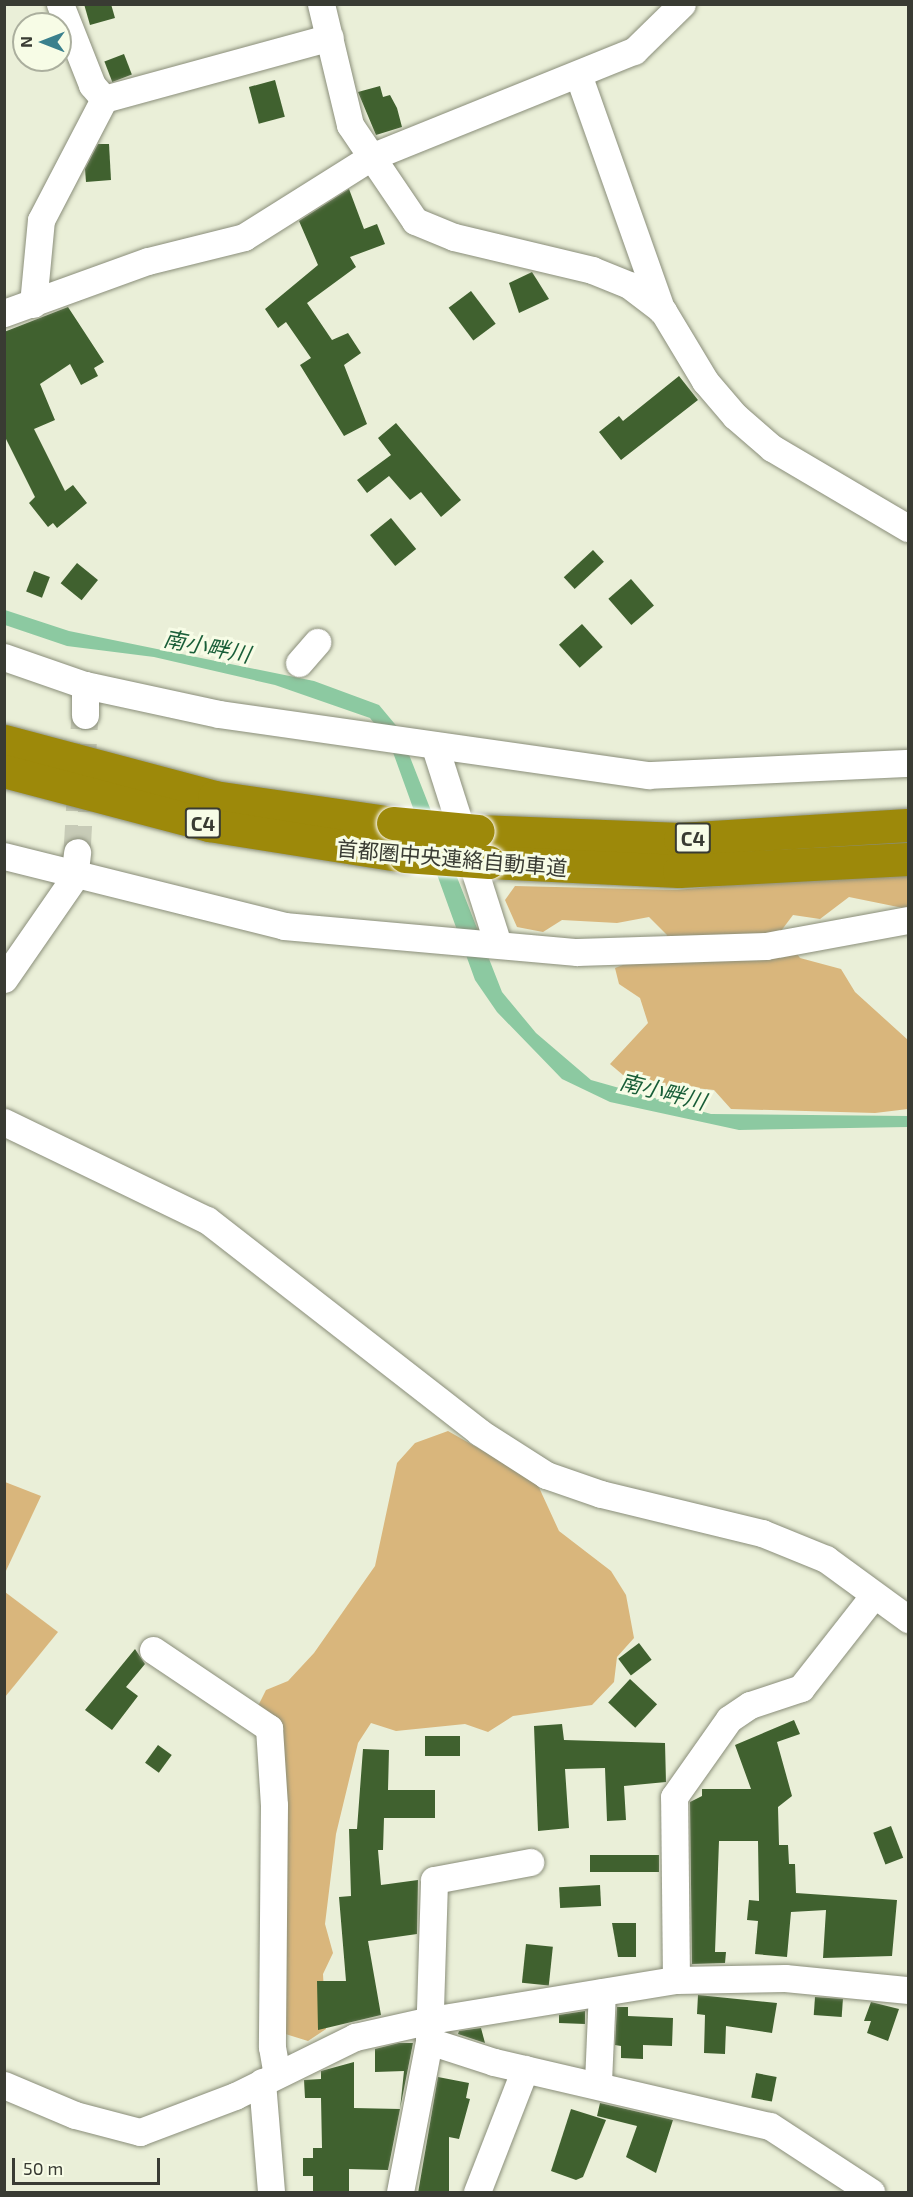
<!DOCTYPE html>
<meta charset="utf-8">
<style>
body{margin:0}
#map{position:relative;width:913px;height:2197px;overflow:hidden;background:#eaefd8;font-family:"Exo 2","Noto Sans JP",sans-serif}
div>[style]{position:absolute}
.forest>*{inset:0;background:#d9b67c}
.water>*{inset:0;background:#8cc9a1}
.building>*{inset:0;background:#40612f;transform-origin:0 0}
.minor-tunnel>*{height:27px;margin-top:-13.5px;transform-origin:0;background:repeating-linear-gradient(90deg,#c7cbb7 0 27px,transparent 0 41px)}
.roads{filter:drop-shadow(0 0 2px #8a8e7a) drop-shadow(0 0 2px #8a8e7a)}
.minor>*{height:27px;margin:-13.5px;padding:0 13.5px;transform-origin:13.5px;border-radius:13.5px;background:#fff}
.highway>*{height:33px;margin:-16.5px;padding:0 16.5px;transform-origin:16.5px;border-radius:16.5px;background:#9d890a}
.bridges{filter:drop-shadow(0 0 2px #fff) drop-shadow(0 0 2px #fff)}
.highway-bridge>*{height:33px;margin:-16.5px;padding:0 16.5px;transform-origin:16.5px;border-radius:16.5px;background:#9d890a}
span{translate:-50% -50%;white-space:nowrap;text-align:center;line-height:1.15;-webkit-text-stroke:6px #f7fce6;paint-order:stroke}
.shield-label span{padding:2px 4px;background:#f7fce6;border:2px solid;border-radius:4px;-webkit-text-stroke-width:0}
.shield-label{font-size:20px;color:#393b33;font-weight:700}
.street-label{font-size:21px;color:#393b33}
.water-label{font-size:22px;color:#195e38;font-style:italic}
.frame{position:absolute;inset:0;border:6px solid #393b33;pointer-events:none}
.north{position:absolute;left:12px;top:12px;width:60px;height:60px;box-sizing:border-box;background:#f7fce6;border:2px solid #abaf9e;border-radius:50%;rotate:270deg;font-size:16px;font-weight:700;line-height:24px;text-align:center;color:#393b33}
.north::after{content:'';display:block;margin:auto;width:21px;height:27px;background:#3a808d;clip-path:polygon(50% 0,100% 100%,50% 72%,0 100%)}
.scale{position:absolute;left:12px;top:2158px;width:148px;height:27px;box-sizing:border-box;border:3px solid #393b33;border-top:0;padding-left:8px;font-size:18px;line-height:21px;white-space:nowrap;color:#393b33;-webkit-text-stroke:4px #f7fce6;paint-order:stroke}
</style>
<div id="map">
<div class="forest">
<div style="clip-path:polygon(908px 869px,908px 909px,849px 897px,820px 919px,793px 915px,781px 931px,800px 958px,841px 969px,855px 992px,908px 1040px,908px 1109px,875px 1113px,731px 1109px,714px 1090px,695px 1088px,673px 1095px,636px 1086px,610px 1064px,648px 1023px,640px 998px,619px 984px,615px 968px,633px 961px,658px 962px,667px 935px,649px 917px,617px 923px,562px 920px,543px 932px,517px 927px,505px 900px,515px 886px,677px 890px)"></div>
<div style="clip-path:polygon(448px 1431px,536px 1481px,559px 1531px,611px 1571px,626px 1595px,634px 1638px,617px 1657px,614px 1682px,592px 1705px,513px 1716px,488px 1732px,465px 1724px,396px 1731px,371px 1723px,358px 1743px,336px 1834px,325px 1924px,333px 1953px,323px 1974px,326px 2029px,308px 2041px,279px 2032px,258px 1706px,266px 1690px,288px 1681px,314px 1653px,375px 1566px,397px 1463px,415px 1443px)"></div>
<div style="clip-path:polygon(5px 1482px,41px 1496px,5px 1573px)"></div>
<div style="clip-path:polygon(5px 1592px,58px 1632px,5px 1697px,4px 1697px)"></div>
</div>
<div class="water">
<div style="clip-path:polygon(5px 610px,69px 631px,314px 681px,379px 705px,399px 729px,502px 992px,536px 1033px,591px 1080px,711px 1114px,908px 1116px,908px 1127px,739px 1130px,610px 1102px,562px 1079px,497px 1012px,475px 980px,390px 744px,370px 718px,275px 685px,154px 657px,67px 646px,5px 625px)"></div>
</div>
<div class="building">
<div style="clip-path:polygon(84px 4px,111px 4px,115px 18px,90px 25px)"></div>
<div style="left:124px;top:54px;width:22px;height:21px;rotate:69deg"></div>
<div style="left:275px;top:80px;width:38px;height:27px;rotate:75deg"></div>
<div style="clip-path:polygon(380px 86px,383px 97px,390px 95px,397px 108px,402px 127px,376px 135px,358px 92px)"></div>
<div style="clip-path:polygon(98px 144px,109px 144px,111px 180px,86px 182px,85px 169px)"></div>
<div style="clip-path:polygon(349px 189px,364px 229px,377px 224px,385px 244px,350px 257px,356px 267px,307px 303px,332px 340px,348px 333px,361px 353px,344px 365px,367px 424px,344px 436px,300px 365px,311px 358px,286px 322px,278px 328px,265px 309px,318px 265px,299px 221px)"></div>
<div style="clip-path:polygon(532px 272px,549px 299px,519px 313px,509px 283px)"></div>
<div style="left:471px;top:291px;width:41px;height:28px;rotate:53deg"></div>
<div style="clip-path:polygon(68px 307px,104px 362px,94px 368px,98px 376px,81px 385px,70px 364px,40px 384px,55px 420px,34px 429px,65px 491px,73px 485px,87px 503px,57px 528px,53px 523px,48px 527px,29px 503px,35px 497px,4px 435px,4px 332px)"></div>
<div style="clip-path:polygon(679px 376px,698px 400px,621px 460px,599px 432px,619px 416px,623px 421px)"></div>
<div style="clip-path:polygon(396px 423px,461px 500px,441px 517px,421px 492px,410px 500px,389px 476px,367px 493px,357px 480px,391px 455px,378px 438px)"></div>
<div style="left:391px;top:518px;width:40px;height:27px;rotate:51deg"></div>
<div style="left:593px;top:550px;width:16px;height:40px;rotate:47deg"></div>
<div style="left:77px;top:563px;width:27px;height:26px;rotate:39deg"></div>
<div style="left:34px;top:571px;width:17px;height:22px;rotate:21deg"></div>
<div style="left:631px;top:579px;width:35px;height:30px;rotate:49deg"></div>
<div style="left:582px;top:624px;width:31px;height:31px;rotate:48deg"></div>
<div style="left:639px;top:1643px;width:21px;height:26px;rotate:53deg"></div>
<div style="clip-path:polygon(135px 1649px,145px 1664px,126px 1687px,138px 1696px,112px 1730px,85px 1710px)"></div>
<div style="left:630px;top:1679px;width:37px;height:32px;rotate:43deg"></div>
<div style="clip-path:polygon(794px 1720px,800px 1734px,777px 1742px,792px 1796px,778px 1807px,779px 1845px,788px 1845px,789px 1864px,795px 1864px,796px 1893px,897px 1900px,892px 1956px,823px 1958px,826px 1910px,791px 1912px,787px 1957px,755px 1954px,758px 1921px,747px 1920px,749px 1900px,759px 1901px,758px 1841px,719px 1841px,715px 1952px,726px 1952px,725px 1963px,692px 1964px,690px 1802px,702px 1796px,702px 1789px,751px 1789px,735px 1745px)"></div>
<div style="clip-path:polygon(562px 1724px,564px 1740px,665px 1743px,666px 1782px,624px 1786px,626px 1820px,607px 1821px,605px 1768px,565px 1769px,569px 1828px,538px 1831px,534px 1726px)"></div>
<div style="left:425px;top:1736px;width:35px;height:20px"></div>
<div style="left:158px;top:1745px;width:17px;height:22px;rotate:36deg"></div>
<div style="clip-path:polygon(363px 1749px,389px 1750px,388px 1790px,435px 1790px,435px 1818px,384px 1818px,383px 1850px,378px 1850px,381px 1885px,418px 1880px,417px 1934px,368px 1941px,381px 2015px,318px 2030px,317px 1981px,346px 1981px,339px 1897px,351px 1896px,349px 1829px,357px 1829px)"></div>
<div style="left:891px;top:1826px;width:34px;height:19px;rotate:69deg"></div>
<div style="left:659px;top:1855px;width:17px;height:69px;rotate:90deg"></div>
<div style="left:600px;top:1885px;width:21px;height:41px;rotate:87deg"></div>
<div style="clip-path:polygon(612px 1923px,636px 1923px,636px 1957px,618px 1957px)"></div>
<div style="left:526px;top:1944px;width:27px;height:39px;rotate:6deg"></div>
<div style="clip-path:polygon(698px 1995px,777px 2003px,772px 2033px,726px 2026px,725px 2054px,704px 2053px,705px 2015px,697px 2014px)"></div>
<div style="left:815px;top:1997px;width:28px;height:18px;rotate:4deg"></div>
<div style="clip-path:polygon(871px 2002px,899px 2009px,888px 2041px,867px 2033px,871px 2021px,864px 2021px)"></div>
<div style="clip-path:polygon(617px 2007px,628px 2007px,628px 2016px,673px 2018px,672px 2046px,643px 2045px,643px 2059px,621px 2058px,621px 2046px,615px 2045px)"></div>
<div style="clip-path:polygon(585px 2011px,585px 2024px,559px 2023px,559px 2015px)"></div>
<div style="clip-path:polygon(481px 2028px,485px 2043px,458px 2034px,459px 2031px)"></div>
<div style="clip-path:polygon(399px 2043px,413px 2043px,388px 2170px,349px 2169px,349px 2193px,313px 2193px,313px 2176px,303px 2176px,303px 2158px,313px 2158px,313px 2148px,322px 2148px,321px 2098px,305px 2098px,304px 2080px,321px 2079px,321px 2071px,354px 2062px,354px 2108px,400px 2109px,404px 2071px,375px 2072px,375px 2049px)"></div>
<div style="left:756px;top:2073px;width:21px;height:25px;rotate:11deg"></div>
<div style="clip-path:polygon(438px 2077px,469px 2083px,466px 2098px,470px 2099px,459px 2139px,449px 2137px,449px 2193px,418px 2193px)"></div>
<div style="clip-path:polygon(600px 2103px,673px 2120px,656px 2173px,626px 2157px,637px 2126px,597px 2116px)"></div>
<div style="clip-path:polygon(571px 2109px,606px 2120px,583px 2177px,576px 2180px,551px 2171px)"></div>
</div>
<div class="minor-tunnel">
<div style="left:77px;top:852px;width:137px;rotate:-86.7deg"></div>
</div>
<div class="roads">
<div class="minor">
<div style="left:60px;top:4px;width:87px;rotate:68.4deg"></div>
<div style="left:92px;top:85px;width:18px;rotate:49deg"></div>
<div style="left:321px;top:4px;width:124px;rotate:76.5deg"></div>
<div style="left:350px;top:125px;width:116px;rotate:55.9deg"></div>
<div style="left:415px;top:221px;width:42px;rotate:22.3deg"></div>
<div style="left:454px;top:237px;width:142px;rotate:13.4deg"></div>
<div style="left:592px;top:270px;width:40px;rotate:22deg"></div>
<div style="left:629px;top:285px;width:43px;rotate:37.4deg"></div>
<div style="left:663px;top:311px;width:82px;rotate:59deg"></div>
<div style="left:705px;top:381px;width:46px;rotate:49.4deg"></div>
<div style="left:735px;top:416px;width:49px;rotate:40.9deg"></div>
<div style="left:772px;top:448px;width:158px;rotate:30.5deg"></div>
<div style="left:579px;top:77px;width:248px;rotate:70.5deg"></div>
<div style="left:33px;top:304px;width:84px;rotate:-84.6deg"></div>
<div style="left:41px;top:220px;width:136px;rotate:-62.5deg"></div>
<div style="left:104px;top:99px;width:234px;rotate:-15.3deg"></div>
<div style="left:4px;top:313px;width:153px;rotate:-19.9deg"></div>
<div style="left:148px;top:261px;width:99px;rotate:-14deg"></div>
<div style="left:244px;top:237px;width:150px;rotate:-32.2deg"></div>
<div style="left:371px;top:157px;width:284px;rotate:-22deg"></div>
<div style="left:634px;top:51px;width:67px;rotate:-44.4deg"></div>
<div style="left:4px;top:657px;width:86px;rotate:19.1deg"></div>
<div style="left:85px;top:685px;width:137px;rotate:12.2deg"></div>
<div style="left:219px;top:714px;width:434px;rotate:8.1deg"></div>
<div style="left:649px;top:775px;width:259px;rotate:-2.7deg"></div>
<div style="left:299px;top:663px;width:28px;rotate:-49deg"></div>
<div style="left:85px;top:685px;width:30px;rotate:90deg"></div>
<div style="left:435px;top:747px;width:204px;rotate:72.3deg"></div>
<div style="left:4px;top:856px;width:289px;rotate:14deg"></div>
<div style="left:284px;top:926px;width:294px;rotate:5.1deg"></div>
<div style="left:577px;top:952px;width:189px;rotate:-1.8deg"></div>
<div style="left:766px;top:946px;width:144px;rotate:-10.4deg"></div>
<div style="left:4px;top:979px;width:123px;rotate:-55.3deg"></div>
<div style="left:74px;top:878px;width:26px;rotate:-83deg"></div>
<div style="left:4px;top:1122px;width:225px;rotate:25.8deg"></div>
<div style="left:207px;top:1220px;width:345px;rotate:37.9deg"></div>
<div style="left:479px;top:1432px;width:80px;rotate:32.7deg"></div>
<div style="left:546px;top:1475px;width:58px;rotate:19.1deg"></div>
<div style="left:601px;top:1494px;width:166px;rotate:13.6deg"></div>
<div style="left:762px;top:1533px;width:69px;rotate:22.1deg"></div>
<div style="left:826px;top:1559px;width:102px;rotate:36.2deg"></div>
<div style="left:153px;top:1650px;width:140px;rotate:33.9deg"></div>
<div style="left:269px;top:1728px;width:77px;rotate:86.3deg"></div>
<div style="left:274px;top:1805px;width:242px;rotate:90.5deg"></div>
<div style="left:272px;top:2047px;width:27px;rotate:80deg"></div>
<div style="left:676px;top:1980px;width:183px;rotate:-90.6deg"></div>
<div style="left:674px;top:1797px;width:95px;rotate:-54.8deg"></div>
<div style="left:729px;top:1719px;width:25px;rotate:-34deg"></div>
<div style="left:750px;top:1705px;width:54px;rotate:-18.4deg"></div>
<div style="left:801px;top:1688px;width:118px;rotate:-51.9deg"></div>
<div style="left:429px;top:2041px;width:68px;rotate:17.9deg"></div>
<div style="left:494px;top:2062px;width:283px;rotate:13.1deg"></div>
<div style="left:770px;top:2126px;width:121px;rotate:33.2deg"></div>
<div style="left:262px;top:2082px;width:110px;rotate:85.3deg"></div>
<div style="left:598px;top:2082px;width:90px;rotate:-87.5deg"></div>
<div style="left:4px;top:2085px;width:77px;rotate:22.9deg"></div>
<div style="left:75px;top:2115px;width:67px;rotate:14.7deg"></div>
<div style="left:140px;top:2132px;width:102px;rotate:-20.8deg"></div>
<div style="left:235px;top:2096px;width:134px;rotate:-26.2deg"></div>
<div style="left:355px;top:2037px;width:78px;rotate:-12.6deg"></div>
<div style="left:431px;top:2020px;width:248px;rotate:-9.3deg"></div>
<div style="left:676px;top:1980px;width:109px;rotate:-1.1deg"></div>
<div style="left:785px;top:1978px;width:124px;rotate:5.6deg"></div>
<div style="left:400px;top:2192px;width:154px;rotate:-79.1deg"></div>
<div style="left:429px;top:2041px;width:161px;rotate:-88.2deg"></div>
<div style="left:434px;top:1880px;width:98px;rotate:-10.6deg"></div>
<div style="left:477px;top:2192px;width:132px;rotate:-68.7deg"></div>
</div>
<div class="highway">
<div style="left:4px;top:741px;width:217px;rotate:14.9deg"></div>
<div style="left:214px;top:797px;width:181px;rotate:8.3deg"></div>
<div style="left:4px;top:771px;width:212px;rotate:14.8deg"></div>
<div style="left:209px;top:825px;width:198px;rotate:9deg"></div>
<div style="left:478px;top:831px;width:202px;rotate:2.3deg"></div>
<div style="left:680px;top:839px;width:228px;rotate:-3.5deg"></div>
<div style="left:489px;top:862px;width:190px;rotate:2.7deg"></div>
<div style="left:679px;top:871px;width:229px;rotate:-3deg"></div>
</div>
</div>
<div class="bridges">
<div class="highway-bridge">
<div style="left:393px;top:823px;width:85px;rotate:5.4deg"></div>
<div style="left:405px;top:856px;width:84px;rotate:4.1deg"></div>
</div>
</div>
<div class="shield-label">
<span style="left:203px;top:823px">C4</span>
<span style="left:693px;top:838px">C4</span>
</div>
<div class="street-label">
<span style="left:452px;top:858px;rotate:5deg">首都圏中央連絡自動車道</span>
</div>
<div class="water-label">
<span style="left:207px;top:646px;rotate:11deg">南小畔川</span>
<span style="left:663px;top:1091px;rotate:14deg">南小畔川</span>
</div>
<div class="frame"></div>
<div class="north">N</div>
<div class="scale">50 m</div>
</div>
